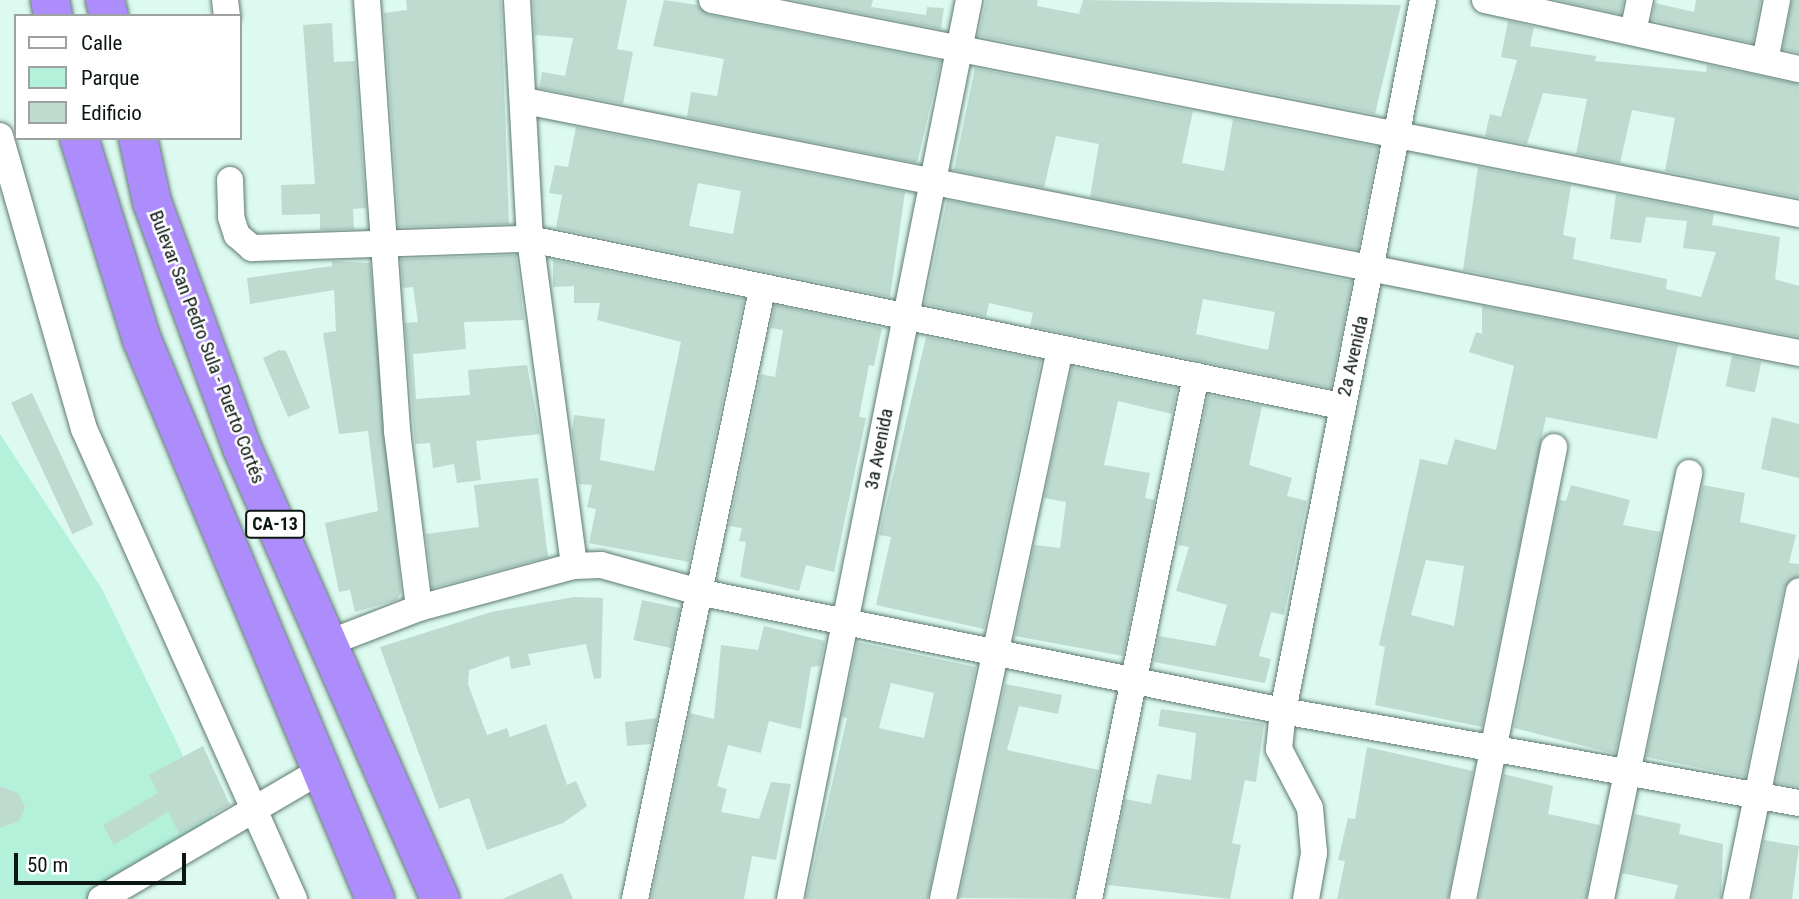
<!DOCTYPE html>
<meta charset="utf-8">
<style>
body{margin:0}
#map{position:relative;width:1799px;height:899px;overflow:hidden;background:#dcfaef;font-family:"Roboto Condensed",sans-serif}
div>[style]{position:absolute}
.green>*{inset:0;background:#b4f1db}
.building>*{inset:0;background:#bedbd0;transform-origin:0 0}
.roads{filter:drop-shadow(0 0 2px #5f7a70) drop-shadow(0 0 2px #5f7a70)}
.minor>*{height:26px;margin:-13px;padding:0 13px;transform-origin:13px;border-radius:13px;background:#fff}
.highway>*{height:38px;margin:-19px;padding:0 19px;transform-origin:19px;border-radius:19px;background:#ad8dfb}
span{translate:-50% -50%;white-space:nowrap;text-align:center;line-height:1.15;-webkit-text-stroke:5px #fff;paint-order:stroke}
.shield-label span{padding:2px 5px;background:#fff;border:2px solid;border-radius:5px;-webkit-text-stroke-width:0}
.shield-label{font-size:18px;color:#0b1612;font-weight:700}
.street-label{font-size:19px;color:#0b1612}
.legend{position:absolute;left:14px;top:14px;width:228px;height:126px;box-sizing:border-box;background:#fff;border:2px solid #9da2a0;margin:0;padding:9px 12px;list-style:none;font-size:21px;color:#0b1612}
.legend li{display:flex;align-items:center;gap:14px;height:35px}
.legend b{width:35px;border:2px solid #9da2a0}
.scale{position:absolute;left:14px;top:853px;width:172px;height:32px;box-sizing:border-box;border:4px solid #0b1612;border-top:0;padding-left:9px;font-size:21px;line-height:24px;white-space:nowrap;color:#0b1612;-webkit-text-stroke:5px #fff;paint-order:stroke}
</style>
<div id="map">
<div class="green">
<div style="clip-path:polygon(0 434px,102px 589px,215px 821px,90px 899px,0 899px)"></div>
</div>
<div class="building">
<div style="clip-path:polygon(406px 0,501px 0,509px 224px,399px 227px,384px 13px,407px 10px)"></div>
<div style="clip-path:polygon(533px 0,627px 0,617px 49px,633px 52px,623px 104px,539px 88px,542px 72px,565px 76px,573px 38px,535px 35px)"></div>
<div style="clip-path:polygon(664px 0,697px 5px,709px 15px,941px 61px,917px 163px,687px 117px,691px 92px,717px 96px,724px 59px,653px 46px)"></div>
<div style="clip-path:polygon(794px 0,873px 0,871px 7px,926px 15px,927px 7px,944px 8px,941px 29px)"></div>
<div style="clip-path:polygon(986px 0,1038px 0,1037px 6px,1079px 14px,1083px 0,1401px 5px,1375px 114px,978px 36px)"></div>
<div style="clip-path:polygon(1558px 0,1624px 0,1621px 14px)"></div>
<div style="clip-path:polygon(1696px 0,1761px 0,1753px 43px,1652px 20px,1655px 3px,1694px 12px)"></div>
<div style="clip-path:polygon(1792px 0,1799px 0,1799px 53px,1783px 49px)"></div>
<div style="clip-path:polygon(1508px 21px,1534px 27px,1530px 46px,1596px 56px,1595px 61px,1706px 72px,1707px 65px,1799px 84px,1799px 198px,1665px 171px,1675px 118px,1632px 110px,1620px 163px,1576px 154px,1587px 99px,1543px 93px,1527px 144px,1485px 136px,1490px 114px,1501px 117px,1517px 60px,1501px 57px)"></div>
<div style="clip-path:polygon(332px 23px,334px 62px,355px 61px,366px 208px,353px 209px,354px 229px,320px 230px,320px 214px,282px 215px,281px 185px,315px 184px,303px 25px)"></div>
<div style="clip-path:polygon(975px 68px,1193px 111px,1182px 163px,1224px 171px,1233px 119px,1378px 147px,1358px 250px,1090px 197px,1099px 144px,1056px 136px,1044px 188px,954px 170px)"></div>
<div style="clip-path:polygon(evenodd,576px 127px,905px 192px,890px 297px,556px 228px,562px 195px,549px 193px,555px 165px,568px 167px,576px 127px,698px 183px,741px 191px,733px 234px,689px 226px,698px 183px)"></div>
<div style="clip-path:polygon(1478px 167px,1571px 185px,1563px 235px,1576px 238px,1573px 259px,1667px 279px,1666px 289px,1701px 297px,1716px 252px,1683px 248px,1687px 221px,1646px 217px,1641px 243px,1610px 239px,1616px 194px,1714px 213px,1712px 225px,1780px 237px,1775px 279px,1799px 286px,1799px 337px,1463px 270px)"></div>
<div style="clip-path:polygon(evenodd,947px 200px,1352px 281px,1331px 388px,1030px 326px,1033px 313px,989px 303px,986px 317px,925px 304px,947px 200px,1203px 299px,1275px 312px,1268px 350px,1196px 334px,1203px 299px)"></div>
<div style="clip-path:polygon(516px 255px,524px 320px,464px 322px,466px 349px,413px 354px,416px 399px,470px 395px,468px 370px,527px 365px,540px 434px,476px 441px,481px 480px,457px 483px,454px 464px,433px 468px,430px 443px,415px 444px,405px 323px,418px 322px,413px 287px,403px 288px,401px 259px)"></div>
<div style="clip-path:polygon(553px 260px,744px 299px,689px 562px,589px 543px,596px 509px,587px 507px,592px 485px,579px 484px,572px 432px,574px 415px,605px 419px,600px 460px,654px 471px,681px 342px,597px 320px,600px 303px,574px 303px,574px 286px,553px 287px)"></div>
<div style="clip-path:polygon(332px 261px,370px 263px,401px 592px,397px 600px,355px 612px,350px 590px,339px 592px,325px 523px,378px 511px,368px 431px,339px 434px,323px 333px,336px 331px,334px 290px,250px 304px,247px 278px,332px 266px)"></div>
<div style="clip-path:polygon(775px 305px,882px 328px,874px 366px,869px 365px,859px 417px,866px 418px,834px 572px,806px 565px,799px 591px,740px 577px,746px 542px,739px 541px,742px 528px,729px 526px,761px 374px,775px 377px,783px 330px,770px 328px)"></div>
<div style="clip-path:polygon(evenodd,1482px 306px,1678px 345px,1657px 439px,1546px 417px,1482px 727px,1375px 705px,1385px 647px,1379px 645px,1420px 459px,1447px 465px,1455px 439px,1496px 450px,1514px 366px,1469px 352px,1476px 332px,1482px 334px,1482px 306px,1426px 560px,1464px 566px,1454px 626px,1411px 615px,1426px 560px)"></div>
<div style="clip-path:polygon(926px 337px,1041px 360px,984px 629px,876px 605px,891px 537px,879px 535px)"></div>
<div style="clip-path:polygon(279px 350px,286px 351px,310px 408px,288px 417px,263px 358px)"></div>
<div style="left:1732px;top:356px;width:30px;height:31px;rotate:12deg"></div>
<div style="clip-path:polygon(1072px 367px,1177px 388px,1172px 414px,1118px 401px,1104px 465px,1150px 473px,1145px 498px,1155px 500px,1123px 656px,1015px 636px,1034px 545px,1060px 548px,1066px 502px,1044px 498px)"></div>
<div style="left:32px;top:393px;width:145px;height:23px;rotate:65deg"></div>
<div style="clip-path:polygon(1208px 395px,1262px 406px,1249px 465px,1292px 478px,1287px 496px,1307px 501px,1284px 615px,1271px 612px,1259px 656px,1271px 659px,1265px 683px,1154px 662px,1159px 636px,1215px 646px,1227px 605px,1176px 591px,1189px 547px,1178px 545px)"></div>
<div style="clip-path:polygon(1772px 417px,1799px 424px,1799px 478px,1761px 469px)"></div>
<div style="clip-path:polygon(538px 478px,548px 557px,432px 588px,426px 534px,479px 527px,474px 485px)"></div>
<div style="clip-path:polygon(1571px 485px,1630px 500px,1623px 525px,1661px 532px,1615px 754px,1514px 728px,1559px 500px,1566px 501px)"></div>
<div style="clip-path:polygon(1703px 485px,1745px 493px,1740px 522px,1796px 535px,1789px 563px,1799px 564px,1799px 576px,1784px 588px,1745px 777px,1646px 757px)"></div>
<div style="clip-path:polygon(574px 597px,603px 598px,601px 678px,594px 679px,586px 644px,528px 654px,531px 665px,511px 669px,509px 656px,469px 670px,468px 684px,487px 735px,507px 728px,510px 737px,546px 724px,567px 785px,576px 781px,587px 806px,563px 823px,487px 850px,469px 798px,439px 809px,380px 647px,491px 612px)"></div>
<div style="left:642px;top:600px;width:39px;height:41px;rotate:12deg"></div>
<div style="clip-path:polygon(764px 626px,825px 641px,820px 666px,811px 667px,801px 729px,769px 721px,761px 753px,728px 745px,717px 786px,727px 789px,721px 812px,759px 819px,771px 782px,791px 784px,776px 860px,752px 856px,744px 899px,651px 899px,690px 713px,714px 719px,721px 645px,758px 650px)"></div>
<div style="clip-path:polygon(evenodd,857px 642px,976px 667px,928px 899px,806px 899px,847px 718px,842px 717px,857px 642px,891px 683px,934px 693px,924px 738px,879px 728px,891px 683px)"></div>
<div style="clip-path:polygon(1799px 670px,1799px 787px,1776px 783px)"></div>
<div style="clip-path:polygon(1005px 684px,1062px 695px,1058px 714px,1019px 706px,1007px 750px,1099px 770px,1074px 899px,959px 898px)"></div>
<div style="clip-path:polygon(1161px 709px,1264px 724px,1256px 782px,1245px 780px,1232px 843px,1241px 845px,1230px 899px,1108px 885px,1125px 799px,1151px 804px,1157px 774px,1191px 780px,1196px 733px,1158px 726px)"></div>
<div style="clip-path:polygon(657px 718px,651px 744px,627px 746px,625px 722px)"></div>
<div style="clip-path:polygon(203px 746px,230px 805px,179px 833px,168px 812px,114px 845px,103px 825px,158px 793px,149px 775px)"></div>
<div style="clip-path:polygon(1367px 747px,1473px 771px,1448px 899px,1337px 899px,1345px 861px,1338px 860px,1348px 818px,1355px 819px)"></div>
<div style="clip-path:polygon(1504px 774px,1553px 786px,1548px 814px,1600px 825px,1586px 899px,1479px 899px)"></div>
<div style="clip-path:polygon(0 786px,18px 793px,25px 807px,19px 821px,0 828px)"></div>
<div style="clip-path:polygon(1635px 814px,1681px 824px,1679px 834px,1723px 844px,1721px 899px,1674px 899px,1678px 885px,1622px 873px)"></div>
<div style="clip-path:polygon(1764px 840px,1799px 846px,1792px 899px,1752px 899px)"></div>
<div style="clip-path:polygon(562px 873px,573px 899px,502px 899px)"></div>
</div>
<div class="roads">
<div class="minor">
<div style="left:225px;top:0;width:16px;rotate:83deg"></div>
<div style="left:367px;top:0;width:432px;rotate:86deg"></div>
<div style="left:397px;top:431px;width:178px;rotate:82.9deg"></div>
<div style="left:517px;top:0;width:239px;rotate:86.9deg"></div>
<div style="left:530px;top:239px;width:330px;rotate:82.3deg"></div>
<div style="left:712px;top:0;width:1108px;rotate:11.14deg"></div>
<div style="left:1485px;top:0;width:321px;rotate:12.4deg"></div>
<div style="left:1633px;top:32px;width:33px;rotate:-78deg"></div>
<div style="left:1765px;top:61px;width:62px;rotate:-78.9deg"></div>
<div style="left:525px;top:101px;width:1299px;rotate:11.19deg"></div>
<div style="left:0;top:136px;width:305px;rotate:74deg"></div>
<div style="left:84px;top:429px;width:515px;rotate:65.92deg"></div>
<div style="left:230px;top:180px;width:37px;rotate:88deg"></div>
<div style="left:231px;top:217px;width:19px;rotate:72deg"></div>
<div style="left:237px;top:235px;width:20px;rotate:41deg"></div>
<div style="left:252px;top:248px;width:278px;rotate:-1.9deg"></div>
<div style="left:530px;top:239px;width:828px;rotate:11.64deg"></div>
<div style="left:326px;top:644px;width:100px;rotate:-21.2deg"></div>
<div style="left:419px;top:608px;width:161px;rotate:-15.2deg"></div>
<div style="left:574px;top:566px;width:27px;rotate:-2deg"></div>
<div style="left:601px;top:565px;width:106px;rotate:15.4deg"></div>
<div style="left:703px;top:593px;width:592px;rotate:11.5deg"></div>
<div style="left:1283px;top:711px;width:524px;rotate:10.11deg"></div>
<div style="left:101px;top:899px;width:256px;rotate:-30.3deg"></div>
<div style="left:635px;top:899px;width:622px;rotate:-78.22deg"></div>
<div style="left:790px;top:899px;width:917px;rotate:-78.74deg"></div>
<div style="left:943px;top:899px;width:562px;rotate:-77.99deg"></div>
<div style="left:1089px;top:899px;width:534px;rotate:-78.44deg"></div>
<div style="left:1306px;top:899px;width:47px;rotate:-80.1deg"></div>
<div style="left:1314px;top:853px;width:45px;rotate:-95.1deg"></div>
<div style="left:1310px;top:808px;width:67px;rotate:-117.7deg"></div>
<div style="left:1279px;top:749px;width:38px;rotate:-84deg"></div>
<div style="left:1283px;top:711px;width:725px;rotate:-78.86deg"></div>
<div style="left:1463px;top:899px;width:461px;rotate:-78.6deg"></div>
<div style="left:1601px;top:899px;width:435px;rotate:-78.3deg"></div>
<div style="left:1736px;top:899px;width:314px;rotate:-78.4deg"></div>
</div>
<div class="highway">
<div style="left:50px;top:0;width:16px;rotate:79deg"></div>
<div style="left:105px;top:0;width:16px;rotate:76deg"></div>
<div style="left:79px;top:138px;width:212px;rotate:72.7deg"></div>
<div style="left:142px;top:340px;width:606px;rotate:67.37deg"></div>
<div style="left:138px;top:138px;width:66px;rotate:77.7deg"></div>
<div style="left:152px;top:202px;width:262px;rotate:69.9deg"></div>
<div style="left:242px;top:448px;width:493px;rotate:66.3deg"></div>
</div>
</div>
<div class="shield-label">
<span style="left:275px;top:524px">CA-13</span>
</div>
<div class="street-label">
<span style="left:207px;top:347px;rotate:69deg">Bulevar San Pedro Sula - Puerto Cortés</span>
<span style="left:1353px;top:356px;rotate:-77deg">2a Avenida</span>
<span style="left:879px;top:449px;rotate:-79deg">3a Avenida</span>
</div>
<ul class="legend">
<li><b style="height:9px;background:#fff"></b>Calle</li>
<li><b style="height:19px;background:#b4f1db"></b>Parque</li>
<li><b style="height:19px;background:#bedbd0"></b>Edificio</li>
</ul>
<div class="scale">50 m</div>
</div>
